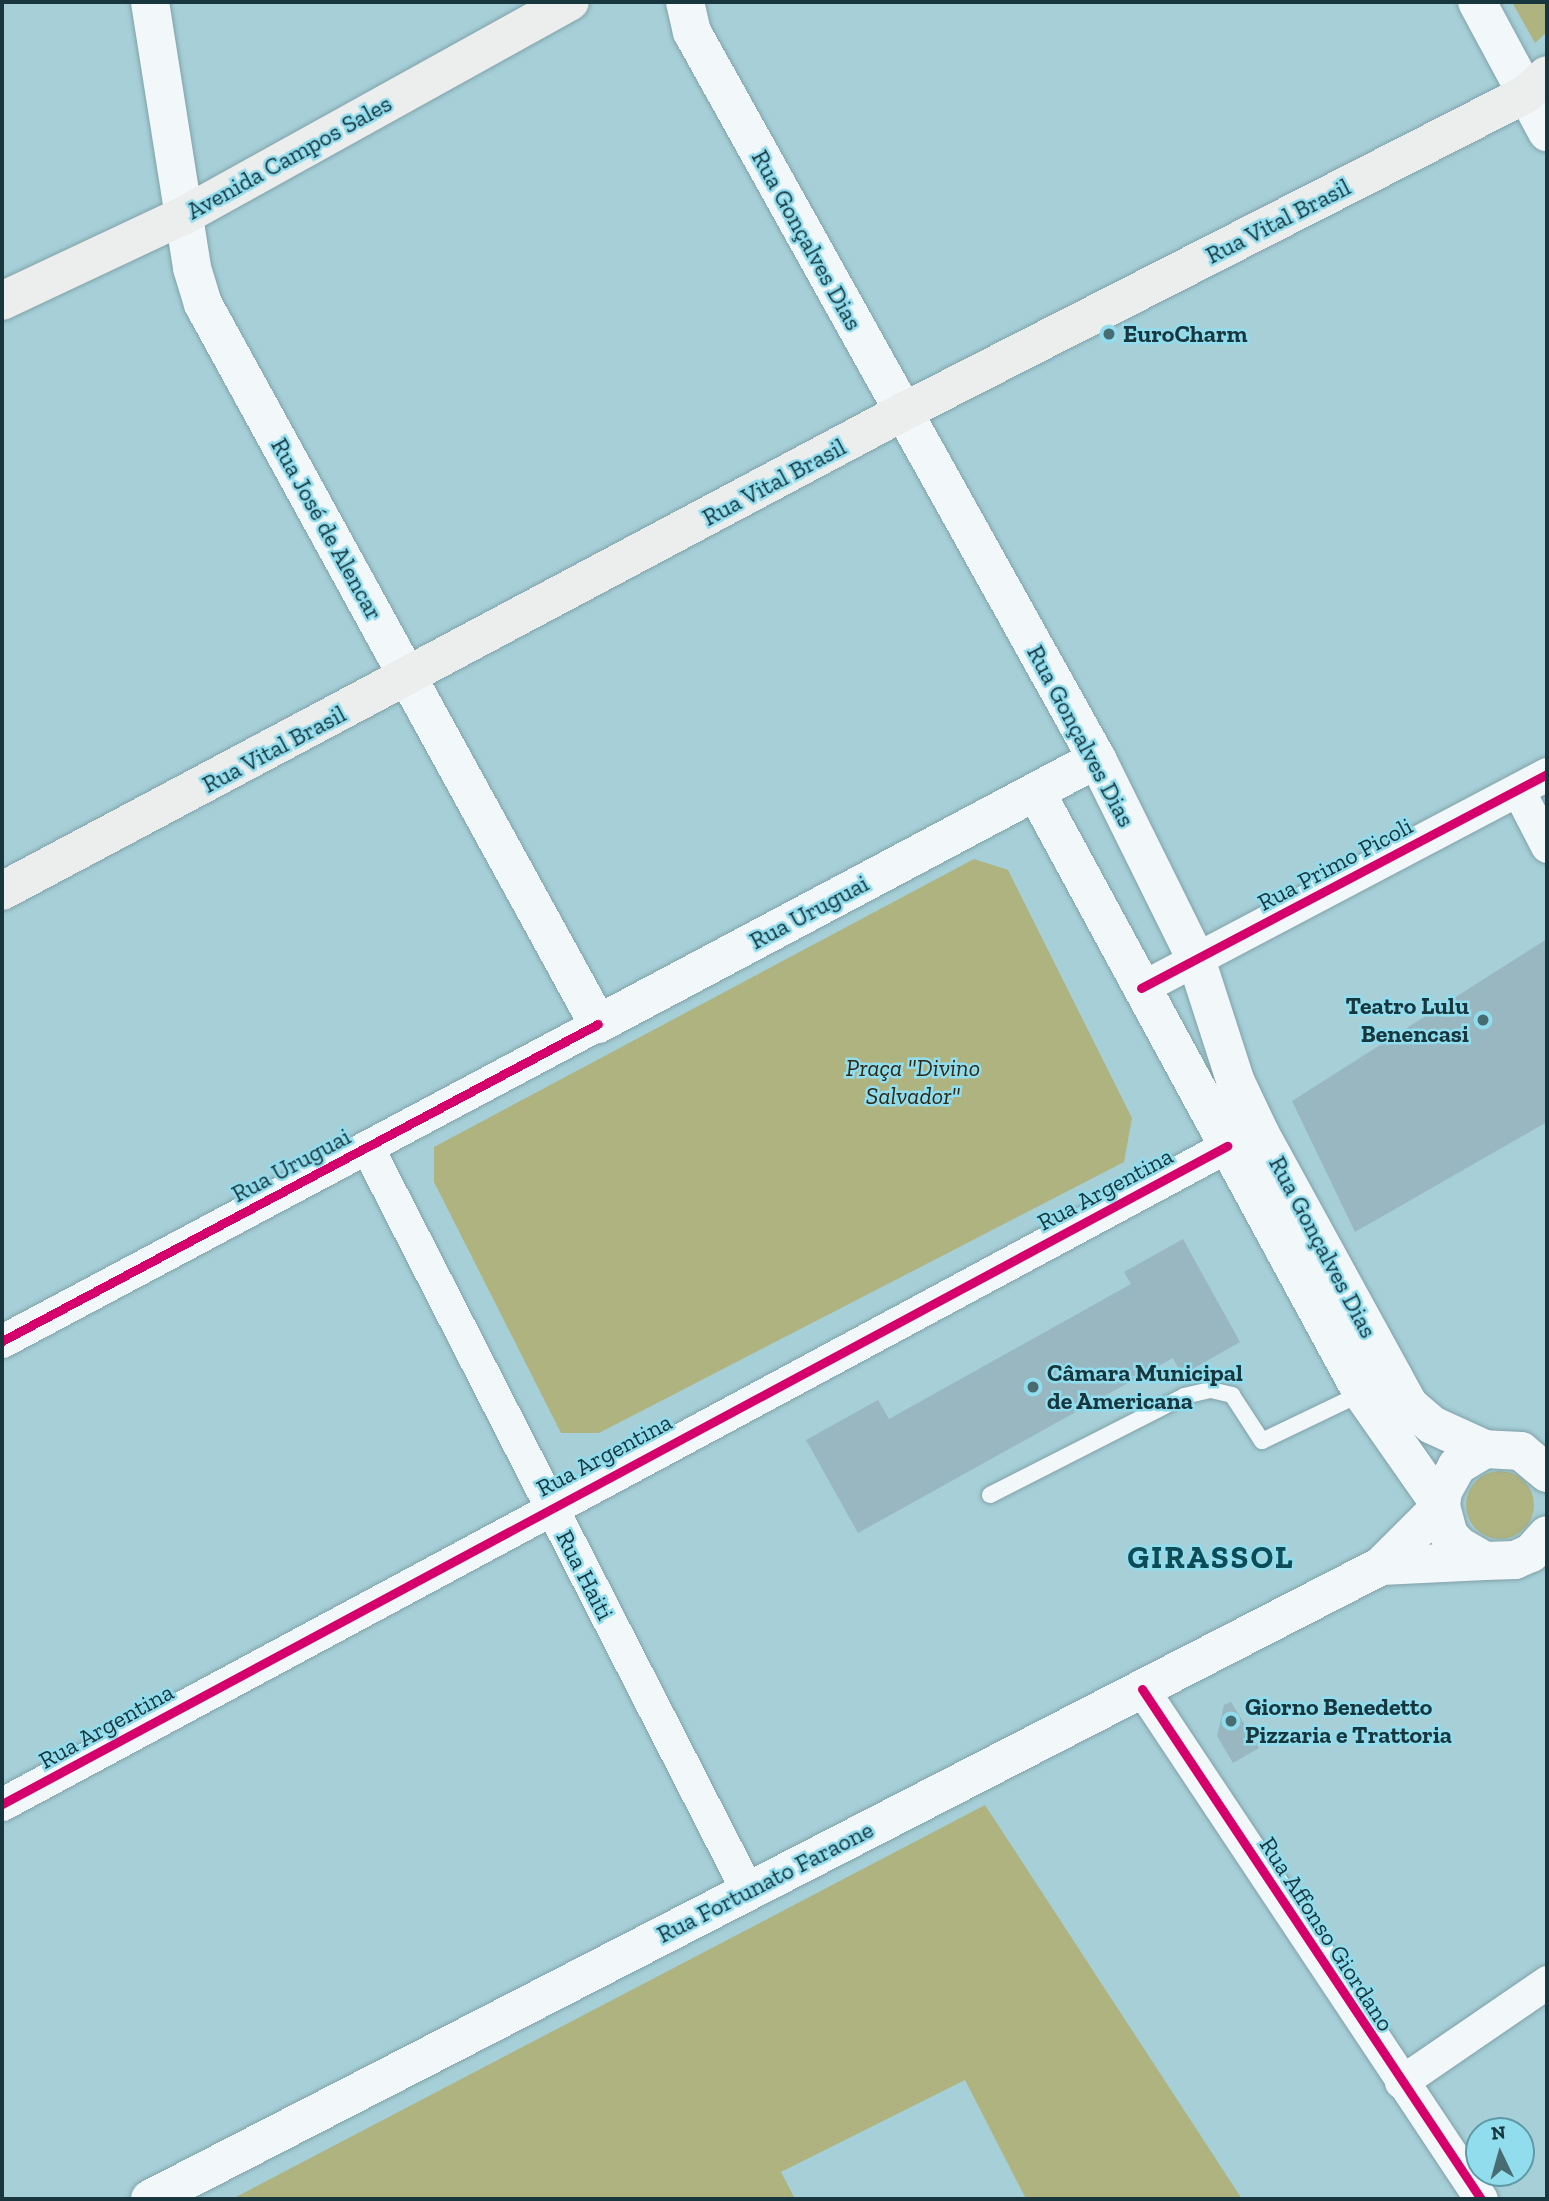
<!DOCTYPE html>
<meta charset="utf-8">
<style>
body{margin:0}
#map{position:relative;width:1549px;height:2201px;overflow:hidden;background:#a6cfd8;font-family:"Zilla Slab",serif}
div>[style]{position:absolute}
.green>*{inset:0;background:#afb380}
.round{border-radius:50%}
.building>*{inset:0;background:#99b7c1}
.roads{filter:drop-shadow(0 0 2px #81a1a8) drop-shadow(0 0 2px #81a1a8)}
.service>*{height:16px;margin:-8px;padding:0 8px;transform-origin:8px;border-radius:8px;background:#f2f8f9}
.minor>*{height:33px;margin:-16.5px;padding:0 16.5px;transform-origin:16.5px;border-radius:16.5px;background:#f2f8f9}
.secondary>*{height:38px;margin:-19px;padding:0 19px;transform-origin:19px;border-radius:19px;background:#f2f8f9}
.primary>*{height:38px;margin:-19px;padding:0 19px;transform-origin:19px;border-radius:19px;background:#eceeee}
.cycleway>*{height:9px;margin:-4.5px;padding:0 4.5px;transform-origin:4.5px;border-radius:4.5px;background:#d6006c}
.dots>*{width:19px;height:19px;translate:-50% -50%;box-sizing:border-box;border:4px solid #91dced;border-radius:50%}
span{translate:-50% -50%;white-space:nowrap;text-align:center;line-height:1.15;-webkit-text-stroke:5px #91dced;paint-order:stroke}
.street-label{font-size:24px;color:#17363d}
.poi-label{font-size:24px;color:#17363d;font-weight:700}
.left{translate:0 -50%;text-align:left}
.right{translate:-100% -50%;text-align:right}
.park-label{font-size:24px;color:#2f2a16;font-style:italic}
.district-label{font-size:32px;color:#0d4c57;font-weight:700;letter-spacing:2px}
.frame{position:absolute;inset:0;border:4px solid #17363d;pointer-events:none}
.north{position:absolute;left:1465px;top:2117px;width:70px;height:70px;box-sizing:border-box;background:#91dced;border:2px solid #609aa7;border-radius:50%;rotate:355deg;font-size:19px;font-weight:700;line-height:28px;text-align:center;color:#17363d}
.north::after{content:'';display:block;margin:auto;width:24px;height:32px;background:#496c73;clip-path:polygon(50% 0,100% 100%,50% 72%,0 100%)}
</style>
<div id="map">
<div class="green">
<div style="clip-path:polygon(1512px 2px,1547px 2px,1547px 32px,1535px 43px)"></div>
<div style="clip-path:polygon(974px 859px,1008px 870px,1132px 1118px,1124px 1162px,599px 1433px,561px 1433px,434px 1182px,434px 1147px)"></div>
<div class="round" style="left:1466px;top:1471px;width:68px;height:68px"></div>
<div style="clip-path:polygon(985px 1805px,1242px 2199px,1026px 2199px,965px 2080px,781px 2172px,795px 2199px,232px 2199px)"></div>
</div>
<div class="building">
<div style="clip-path:polygon(1547px 939px,1547px 1122px,1355px 1232px,1292px 1101px)"></div>
<div style="clip-path:polygon(1183px 1239px,1240px 1342px,1182px 1375px,1173px 1358px,858px 1533px,806px 1440px,878px 1400px,889px 1419px,1131px 1284px,1124px 1272px)"></div>
<div style="clip-path:polygon(1231px 1702px,1259px 1748px,1233px 1763px,1217px 1736px,1224px 1705px)"></div>
</div>
<div class="roads">
<div class="service">
<div style="left:990px;top:1495px;width:218px;rotate:-27deg"></div>
<div style="left:1184px;top:1396px;width:28px;rotate:-13deg"></div>
<div style="left:1211px;top:1390px;width:22px;rotate:13deg"></div>
<div style="left:1232px;top:1395px;width:55px;rotate:56.9deg"></div>
<div style="left:1262px;top:1441px;width:111px;rotate:-25.6deg"></div>
</div>
<div class="minor">
<div style="left:1518px;top:790px;width:63px;rotate:62.6deg"></div>
<div style="left:1141px;top:988px;width:459px;rotate:-27.8deg"></div>
<div style="left:367px;top:1147px;width:835px;rotate:62.91deg"></div>
<div style="left:2px;top:1341px;width:675px;rotate:-28.01deg"></div>
<div style="left:1142px;top:1689px;width:612px;rotate:56.39deg"></div>
<div style="left:2px;top:1804px;width:1391px;rotate:-28.24deg"></div>
<div style="left:1401px;top:2082px;width:177px;rotate:-34.4deg"></div>
</div>
<div class="secondary">
<div style="left:150px;top:2px;width:269px;rotate:81deg"></div>
<div style="left:192px;top:268px;width:38px;rotate:73deg"></div>
<div style="left:203px;top:304px;width:821px;rotate:61.25deg"></div>
<div style="left:598px;top:1024px;width:565px;rotate:-27.97deg"></div>
<div style="left:685px;top:2px;width:31px;rotate:77deg"></div>
<div style="left:692px;top:32px;width:832px;rotate:60.88deg"></div>
<div style="left:1097px;top:759px;width:223px;rotate:63.7deg"></div>
<div style="left:1196px;top:959px;width:127px;rotate:72.1deg"></div>
<div style="left:1235px;top:1080px;width:59px;rotate:64.7deg"></div>
<div style="left:1260px;top:1133px;width:277px;rotate:61.3deg"></div>
<div style="left:1393px;top:1376px;width:33px;rotate:61deg"></div>
<div style="left:1409px;top:1405px;width:30px;rotate:41deg"></div>
<div style="left:1432px;top:1425px;width:58px;rotate:24.4deg"></div>
<div style="left:1477px;top:2px;width:148px;rotate:61.7deg"></div>
<div style="left:1547px;top:1473px;width:34px;rotate:-140deg"></div>
<div style="left:1521px;top:1451px;width:36px;rotate:-177deg"></div>
<div style="left:1485px;top:1449px;width:33px;rotate:149deg"></div>
<div style="left:1457px;top:1466px;width:29px;rotate:119deg"></div>
<div style="left:1443px;top:1491px;width:15px;rotate:98deg"></div>
<div style="left:1441px;top:1506px;width:30px;rotate:75deg"></div>
<div style="left:1449px;top:1535px;width:15px;rotate:48deg"></div>
<div style="left:1459px;top:1546px;width:30px;rotate:30deg"></div>
<div style="left:1485px;top:1561px;width:30px;rotate:-2deg"></div>
<div style="left:1515px;top:1560px;width:17px;rotate:-24deg"></div>
<div style="left:1531px;top:1553px;width:24px;rotate:-48deg"></div>
<div style="left:1381px;top:1566px;width:104px;rotate:-2.8deg"></div>
<div style="left:150px;top:2199px;width:1384px;rotate:-27.21deg"></div>
<div style="left:1381px;top:1566px;width:85px;rotate:-45deg"></div>
<div style="left:1441px;top:1506px;width:138px;rotate:-125deg"></div>
<div style="left:1362px;top:1393px;width:684px;rotate:-118.48deg"></div>
</div>
<div class="primary">
<div style="left:2px;top:301px;width:202px;rotate:-25.2deg"></div>
<div style="left:185px;top:215px;width:440px;rotate:-29deg"></div>
<div style="left:2px;top:891px;width:1020px;rotate:-28deg"></div>
<div style="left:903px;top:412px;width:699px;rotate:-27.04deg"></div>
<div style="left:1526px;top:94px;width:28px;rotate:-42deg"></div>
</div>
</div>
<div class="cycleway">
<div style="left:1141px;top:988px;width:459px;rotate:-27.8deg"></div>
<div style="left:2px;top:1341px;width:675px;rotate:-28.01deg"></div>
<div style="left:1142px;top:1689px;width:612px;rotate:56.39deg"></div>
<div style="left:2px;top:1804px;width:1391px;rotate:-28.24deg"></div>
</div>
<div class="dots">
<div style="left:1109px;top:334px;background:#496c73"></div>
<div style="left:1483px;top:1020px;background:#496c73"></div>
<div style="left:1033px;top:1387px;background:#496c73"></div>
<div style="left:1231px;top:1721px;background:#496c73"></div>
</div>
<div class="street-label">
<span style="left:289px;top:157px;rotate:-29deg">Avenida Campos Sales</span>
<span style="left:1278px;top:221px;rotate:-27deg">Rua Vital Brasil</span>
<span style="left:807px;top:240px;rotate:61deg">Rua Gonçalves Dias</span>
<span style="left:774px;top:482px;rotate:-28deg">Rua Vital Brasil</span>
<span style="left:327px;top:529px;rotate:61deg">Rua José de Alencar</span>
<span style="left:1081px;top:736px;rotate:62deg">Rua Gonçalves Dias</span>
<span style="left:274px;top:749px;rotate:-28deg">Rua Vital Brasil</span>
<span style="left:1335px;top:864px;rotate:-28deg">Rua Primo Picoli</span>
<span style="left:809px;top:912px;rotate:-28deg">Rua Uruguai</span>
<span style="left:291px;top:1165px;rotate:-28deg">Rua Uruguai</span>
<span style="left:1105px;top:1189px;rotate:-28deg">Rua Argentina</span>
<span style="left:1323px;top:1247px;rotate:62deg">Rua Gonçalves Dias</span>
<span style="left:604px;top:1455px;rotate:-28deg">Rua Argentina</span>
<span style="left:585px;top:1575px;rotate:63deg">Rua Haiti</span>
<span style="left:106px;top:1726px;rotate:-29deg">Rua Argentina</span>
<span style="left:765px;top:1882px;rotate:-27deg">Rua Fortunato Faraone</span>
<span style="left:1327px;top:1934px;rotate:57deg">Rua Affonso Giordano</span>
</div>
<div class="poi-label">
<span class="left" style="left:1123px;top:334px">EuroCharm</span>
<span class="right" style="left:1469px;top:1020px">Teatro Lulu<br>Benencasi</span>
<span class="left" style="left:1047px;top:1387px">Câmara Municipal<br>de Americana</span>
<span class="left" style="left:1245px;top:1721px">Giorno Benedetto<br>Pizzaria e Trattoria</span>
</div>
<div class="park-label">
<span style="left:913px;top:1082px">Praça "Divino<br>Salvador"</span>
</div>
<div class="district-label">
<span style="left:1211px;top:1557px">GIRASSOL</span>
</div>
<div class="frame"></div>
<div class="north">N</div>
</div>
